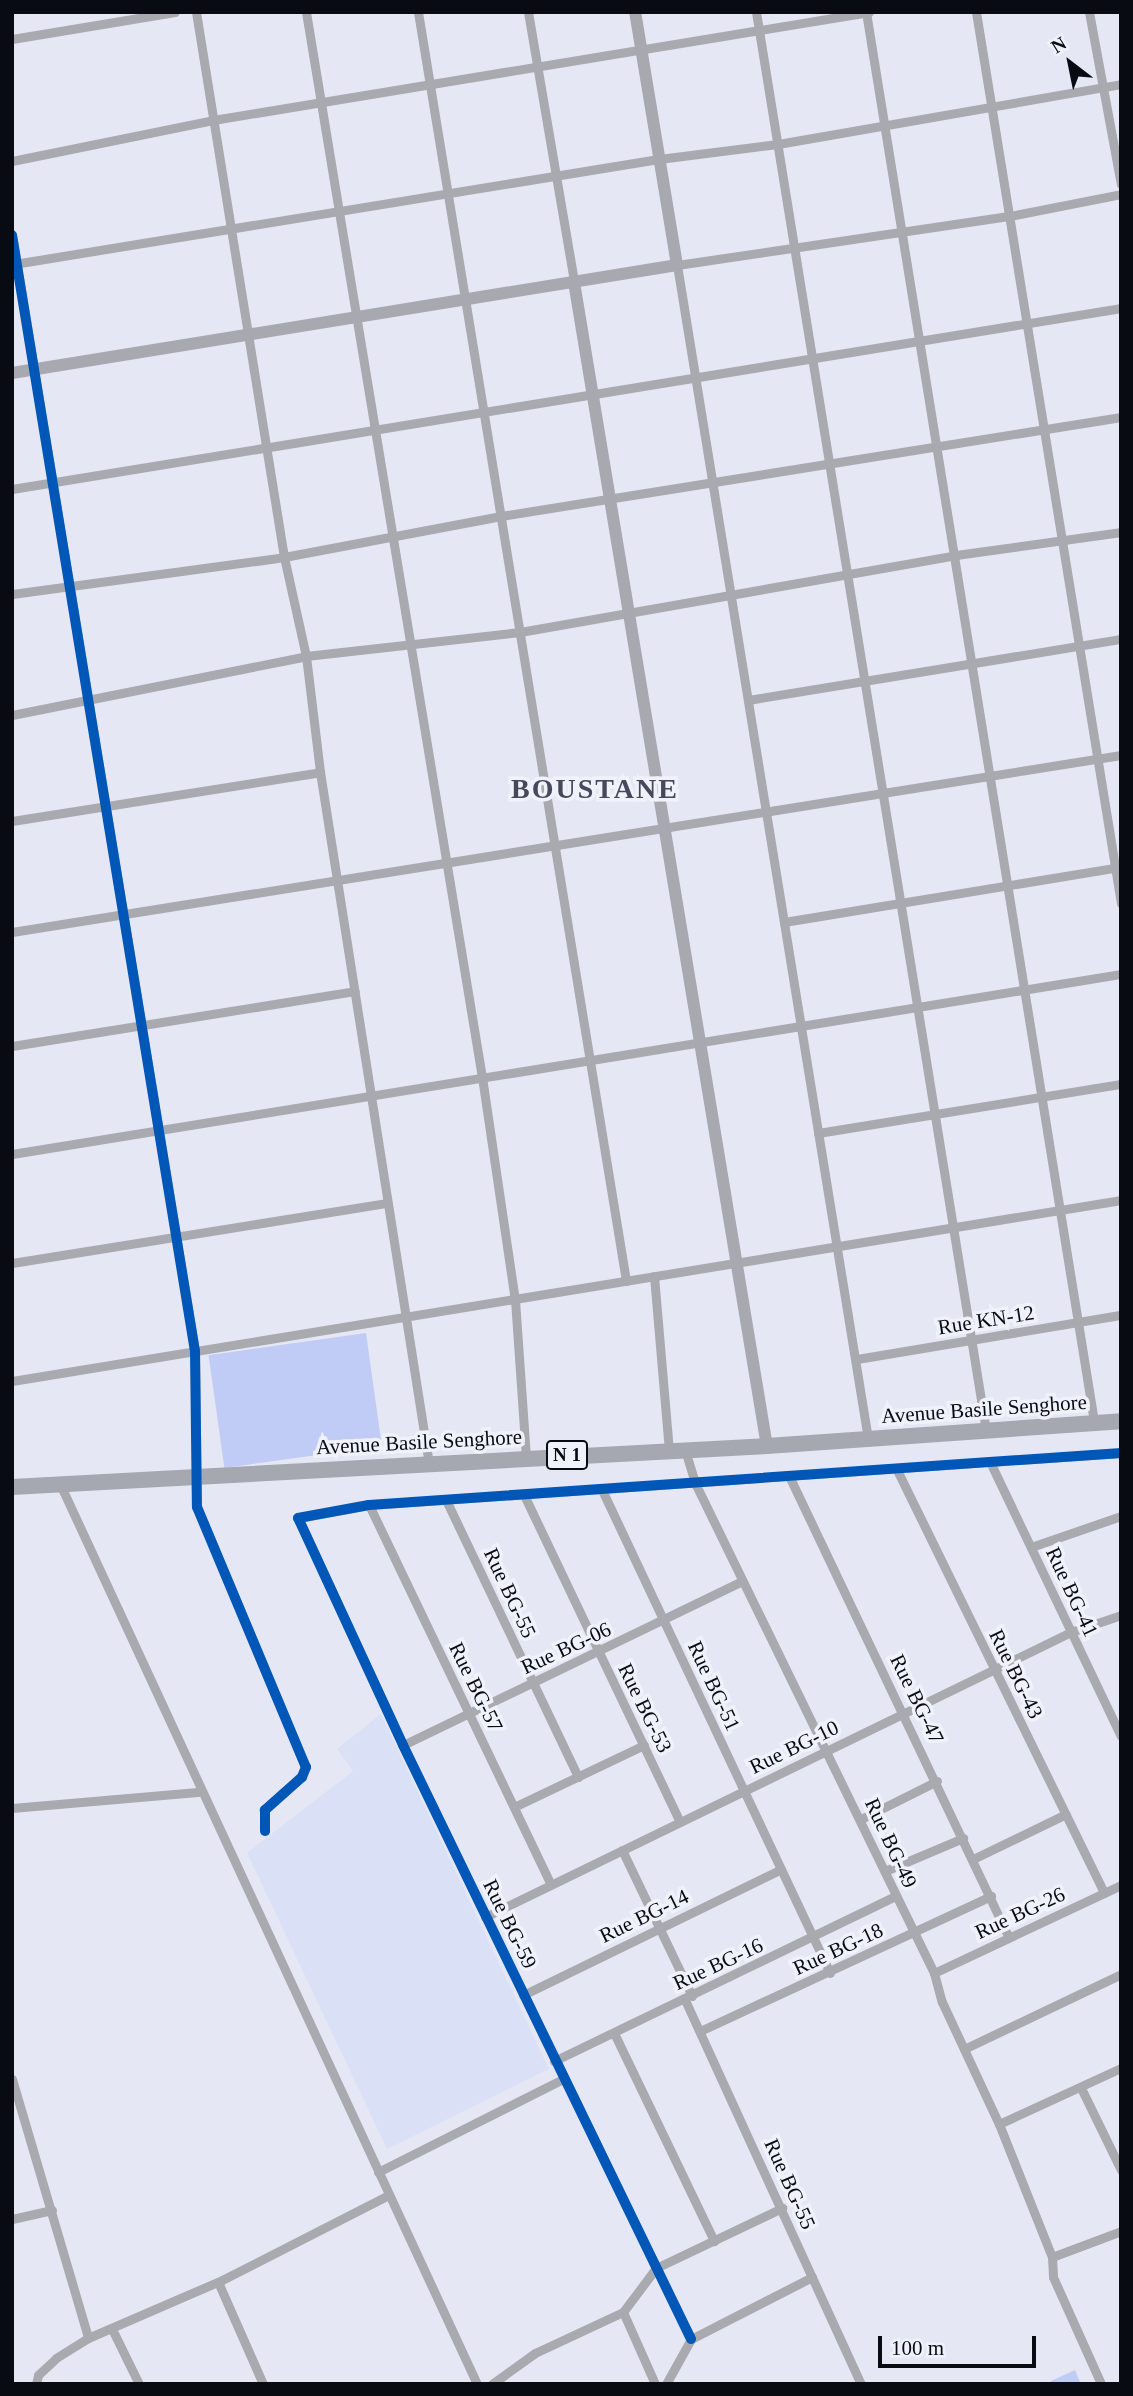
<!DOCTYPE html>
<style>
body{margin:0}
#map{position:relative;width:1133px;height:2396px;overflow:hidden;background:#e5e8f4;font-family:"Times New Roman",serif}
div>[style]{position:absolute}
.built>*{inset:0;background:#dae0f5}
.green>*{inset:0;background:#c0cbf6;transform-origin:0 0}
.street>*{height:9px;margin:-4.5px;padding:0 4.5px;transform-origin:4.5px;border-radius:4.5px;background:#a9aaaf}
.secondary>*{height:12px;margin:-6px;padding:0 6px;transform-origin:6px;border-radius:6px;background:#a8a9b0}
.highway>*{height:16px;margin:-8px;padding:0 8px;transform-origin:8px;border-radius:8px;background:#a5a8b0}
.cycleway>*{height:10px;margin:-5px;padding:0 5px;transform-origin:5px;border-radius:5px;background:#0057b8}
span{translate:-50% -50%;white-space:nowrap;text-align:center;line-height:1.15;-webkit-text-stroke:7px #f0f2fb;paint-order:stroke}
.shield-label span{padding:2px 5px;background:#f0f2fb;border:2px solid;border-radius:5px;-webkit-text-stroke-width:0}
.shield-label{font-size:19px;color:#090b12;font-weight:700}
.street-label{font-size:21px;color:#090b12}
.district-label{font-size:28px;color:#45495b;font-weight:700;letter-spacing:2px}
.frame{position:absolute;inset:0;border:14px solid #090b12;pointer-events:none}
.north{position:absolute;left:1035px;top:28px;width:70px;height:70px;-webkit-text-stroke:5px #f0f2fb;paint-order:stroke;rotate:328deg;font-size:19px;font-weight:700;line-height:28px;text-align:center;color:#090b12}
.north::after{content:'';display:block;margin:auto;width:24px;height:32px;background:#090b12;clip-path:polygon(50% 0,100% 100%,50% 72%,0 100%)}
.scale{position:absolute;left:878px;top:2336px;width:158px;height:32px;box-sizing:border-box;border:4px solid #090b12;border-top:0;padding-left:9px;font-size:21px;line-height:24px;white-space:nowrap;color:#090b12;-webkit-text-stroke:5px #f0f2fb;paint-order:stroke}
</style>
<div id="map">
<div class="built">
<div style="clip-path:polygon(381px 1714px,549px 2069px,387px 2149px,247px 1853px,353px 1771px,337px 1749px)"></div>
</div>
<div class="green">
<div style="left:366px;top:1333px;width:114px;height:159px;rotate:82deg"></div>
<div style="clip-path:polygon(1075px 2370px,1081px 2384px,1052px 2384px,1051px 2381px)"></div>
</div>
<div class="street">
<div style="left:196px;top:12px;width:552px;rotate:80.83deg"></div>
<div style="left:284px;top:557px;width:101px;rotate:77.5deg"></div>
<div style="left:306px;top:656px;width:117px;rotate:83.1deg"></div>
<div style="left:320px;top:772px;width:701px;rotate:81.05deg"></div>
<div style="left:306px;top:12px;width:1079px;rotate:80.62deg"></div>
<div style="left:482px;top:1077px;width:225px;rotate:81.6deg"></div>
<div style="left:515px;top:1300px;width:157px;rotate:86deg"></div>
<div style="left:418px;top:12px;width:1286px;rotate:80.69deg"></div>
<div style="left:528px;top:12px;width:274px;rotate:80.3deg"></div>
<div style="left:756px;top:12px;width:1437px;rotate:80.79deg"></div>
<div style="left:866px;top:12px;width:1428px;rotate:80.81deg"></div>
<div style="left:976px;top:12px;width:903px;rotate:80.76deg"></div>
<div style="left:1089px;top:12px;width:175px;rotate:79.5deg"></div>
<div style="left:12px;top:39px;width:165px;rotate:-9.4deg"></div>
<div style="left:12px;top:161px;width:205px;rotate:-11.5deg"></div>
<div style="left:213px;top:120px;width:665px;rotate:-9.35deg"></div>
<div style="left:12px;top:235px;width:1131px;rotate:80.69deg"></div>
<div style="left:195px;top:1351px;width:156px;rotate:89.3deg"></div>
<div style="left:197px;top:1507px;width:282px;rotate:67.3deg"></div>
<div style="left:306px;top:1767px;width:11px;rotate:112deg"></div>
<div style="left:302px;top:1777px;width:50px;rotate:138.3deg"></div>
<div style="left:265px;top:1810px;width:21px;rotate:90deg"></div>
<div style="left:14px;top:264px;width:653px;rotate:-9.25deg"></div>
<div style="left:659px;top:159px;width:120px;rotate:-7.2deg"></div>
<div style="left:778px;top:144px;width:348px;rotate:-9.9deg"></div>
<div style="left:12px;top:489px;width:1124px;rotate:-9.27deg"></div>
<div style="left:12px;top:594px;width:275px;rotate:-7.7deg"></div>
<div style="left:284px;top:557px;width:221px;rotate:-10.7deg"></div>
<div style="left:501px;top:516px;width:628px;rotate:-9.07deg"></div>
<div style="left:748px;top:700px;width:378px;rotate:-9.3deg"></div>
<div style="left:12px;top:715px;width:300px;rotate:-11.3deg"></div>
<div style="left:306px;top:656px;width:215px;rotate:-6.4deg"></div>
<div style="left:520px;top:632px;width:443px;rotate:-10deg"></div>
<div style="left:956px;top:555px;width:167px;rotate:-7.9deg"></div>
<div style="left:12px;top:821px;width:312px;rotate:-9deg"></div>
<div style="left:784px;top:922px;width:341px;rotate:-9.3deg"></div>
<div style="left:12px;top:932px;width:1123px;rotate:-9.07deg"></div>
<div style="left:12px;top:1046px;width:347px;rotate:-9.1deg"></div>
<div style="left:818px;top:1133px;width:307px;rotate:-9.2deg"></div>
<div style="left:12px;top:1154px;width:1124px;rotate:-9.22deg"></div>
<div style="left:12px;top:1263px;width:380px;rotate:-9.1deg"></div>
<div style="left:654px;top:1276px;width:175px;rotate:85.1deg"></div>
<div style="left:857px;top:1359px;width:268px;rotate:-9.5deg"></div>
<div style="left:12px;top:1381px;width:1124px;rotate:-9.27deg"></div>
<div style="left:868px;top:1439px;width:1189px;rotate:-99.24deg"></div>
<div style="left:677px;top:265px;width:337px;rotate:-8.4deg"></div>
<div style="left:1010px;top:216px;width:113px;rotate:-11.2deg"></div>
<div style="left:685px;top:1450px;width:37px;rotate:73deg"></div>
<div style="left:696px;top:1485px;width:543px;rotate:64deg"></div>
<div style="left:934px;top:1973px;width:30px;rotate:75deg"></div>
<div style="left:942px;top:2002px;width:135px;rotate:65deg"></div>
<div style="left:999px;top:2124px;width:143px;rotate:68.3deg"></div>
<div style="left:1052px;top:2257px;width:20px;rotate:87deg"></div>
<div style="left:1053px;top:2277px;width:117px;rotate:65.8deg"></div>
<div style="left:991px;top:1464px;width:301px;rotate:64.5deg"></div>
<div style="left:897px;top:1470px;width:471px;rotate:63.9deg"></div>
<div style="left:790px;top:1478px;width:509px;rotate:64.54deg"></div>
<div style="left:60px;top:1484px;width:992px;rotate:65.14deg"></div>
<div style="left:602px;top:1490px;width:534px;rotate:64.73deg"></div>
<div style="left:524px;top:1495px;width:362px;rotate:64.5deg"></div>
<div style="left:446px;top:1500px;width:307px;rotate:64.5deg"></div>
<div style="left:369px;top:1505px;width:421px;rotate:64.4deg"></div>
<div style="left:1031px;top:1547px;width:95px;rotate:-19deg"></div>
<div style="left:403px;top:1745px;width:377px;rotate:-25.8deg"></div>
<div style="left:514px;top:1807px;width:144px;rotate:-25.5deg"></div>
<div style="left:12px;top:1808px;width:189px;rotate:-4.9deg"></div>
<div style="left:861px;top:1819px;width:85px;rotate:-26.6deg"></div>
<div style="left:622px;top:1850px;width:162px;rotate:64.4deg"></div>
<div style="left:973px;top:1859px;width:103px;rotate:-25.8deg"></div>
<div style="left:885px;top:1871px;width:85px;rotate:-22.9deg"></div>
<div style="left:485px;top:1917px;width:652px;rotate:-25.94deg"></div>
<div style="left:1071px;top:1632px;width:53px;rotate:-18.8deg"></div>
<div style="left:934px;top:1973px;width:207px;rotate:-25.2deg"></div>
<div style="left:523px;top:1995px;width:287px;rotate:-26deg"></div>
<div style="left:685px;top:2000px;width:422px;rotate:65.4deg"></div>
<div style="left:700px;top:2031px;width:321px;rotate:-24.9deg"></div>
<div style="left:614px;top:2033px;width:231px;rotate:64.3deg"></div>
<div style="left:964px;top:2049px;width:174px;rotate:-25.5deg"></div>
<div style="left:554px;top:2061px;width:380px;rotate:-25.8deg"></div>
<div style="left:12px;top:2079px;width:270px;rotate:73.6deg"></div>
<div style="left:1081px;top:2088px;width:91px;rotate:64deg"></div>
<div style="left:999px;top:2124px;width:134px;rotate:-24.7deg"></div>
<div style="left:378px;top:2172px;width:207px;rotate:-26.7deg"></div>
<div style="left:12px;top:2219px;width:41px;rotate:-12.7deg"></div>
<div style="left:1052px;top:2257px;width:74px;rotate:-20.6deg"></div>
<div style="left:218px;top:2282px;width:111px;rotate:66.2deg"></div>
<div style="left:623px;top:2312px;width:79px;rotate:66deg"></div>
<div style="left:112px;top:2329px;width:61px;rotate:63.9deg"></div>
<div style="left:691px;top:2339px;width:660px;rotate:-115.87deg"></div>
<div style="left:403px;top:1745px;width:250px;rotate:-114.8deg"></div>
<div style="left:298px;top:1518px;width:72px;rotate:-10.4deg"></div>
<div style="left:369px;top:1505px;width:754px;rotate:-3.96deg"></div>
<div style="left:691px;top:2339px;width:136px;rotate:-27.1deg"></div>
<div style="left:36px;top:2384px;width:9px;rotate:-77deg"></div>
<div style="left:38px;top:2375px;width:25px;rotate:-43deg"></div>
<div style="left:56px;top:2358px;width:38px;rotate:-32deg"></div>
<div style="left:88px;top:2338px;width:146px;rotate:-23.4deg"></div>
<div style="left:222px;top:2280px;width:187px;rotate:-27deg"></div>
<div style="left:492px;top:2384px;width:53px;rotate:-35.8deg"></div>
<div style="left:535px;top:2353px;width:97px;rotate:-25deg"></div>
<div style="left:623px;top:2312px;width:55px;rotate:-53.1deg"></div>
<div style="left:656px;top:2268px;width:140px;rotate:-25.5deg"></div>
<div style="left:666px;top:2384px;width:51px;rotate:-60.9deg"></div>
</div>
<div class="secondary">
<div style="left:574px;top:282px;width:1180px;rotate:80.59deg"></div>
<div style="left:12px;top:373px;width:674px;rotate:-9.22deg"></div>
<div style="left:677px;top:265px;width:256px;rotate:-99.4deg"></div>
</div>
<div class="highway">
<div style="left:12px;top:1487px;width:756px;rotate:-3.11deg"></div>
<div style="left:767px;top:1446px;width:355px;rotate:-4deg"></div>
</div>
<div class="cycleway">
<div style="left:12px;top:235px;width:1131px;rotate:80.69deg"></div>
<div style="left:195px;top:1351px;width:156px;rotate:89.3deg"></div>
<div style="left:197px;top:1507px;width:282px;rotate:67.3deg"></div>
<div style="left:306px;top:1767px;width:11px;rotate:112deg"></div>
<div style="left:302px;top:1777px;width:50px;rotate:138.3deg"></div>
<div style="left:265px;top:1810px;width:21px;rotate:90deg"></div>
<div style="left:691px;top:2339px;width:660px;rotate:-115.87deg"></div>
<div style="left:403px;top:1745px;width:250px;rotate:-114.8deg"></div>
<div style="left:298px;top:1518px;width:72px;rotate:-10.4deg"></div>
<div style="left:369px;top:1505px;width:754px;rotate:-3.96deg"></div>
</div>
<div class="shield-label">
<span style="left:567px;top:1455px">N 1</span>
</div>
<div class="street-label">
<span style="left:986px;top:1320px;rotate:-9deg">Rue KN-12</span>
<span style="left:984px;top:1409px;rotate:-4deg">Avenue Basile Senghore</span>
<span style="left:419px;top:1442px;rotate:-3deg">Avenue Basile Senghore</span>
<span style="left:1072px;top:1592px;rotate:65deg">Rue BG-41</span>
<span style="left:510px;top:1593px;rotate:65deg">Rue BG-55</span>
<span style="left:566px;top:1648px;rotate:-25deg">Rue BG-06</span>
<span style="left:1016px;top:1674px;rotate:64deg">Rue BG-43</span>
<span style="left:714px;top:1686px;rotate:65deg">Rue BG-51</span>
<span style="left:476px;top:1687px;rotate:64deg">Rue BG-57</span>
<span style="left:917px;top:1699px;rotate:64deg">Rue BG-47</span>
<span style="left:645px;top:1708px;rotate:64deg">Rue BG-53</span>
<span style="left:794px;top:1747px;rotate:-26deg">Rue BG-10</span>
<span style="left:891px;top:1843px;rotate:65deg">Rue BG-49</span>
<span style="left:1020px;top:1913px;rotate:-25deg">Rue BG-26</span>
<span style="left:644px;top:1916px;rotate:-26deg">Rue BG-14</span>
<span style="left:510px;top:1924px;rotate:64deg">Rue BG-59</span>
<span style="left:838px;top:1949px;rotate:-25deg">Rue BG-18</span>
<span style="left:718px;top:1964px;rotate:-25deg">Rue BG-16</span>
<span style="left:790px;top:2184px;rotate:66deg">Rue BG-55</span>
</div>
<div class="district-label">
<span style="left:595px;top:789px">BOUSTANE</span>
</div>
<div class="frame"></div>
<div class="north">N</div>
<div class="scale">100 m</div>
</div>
